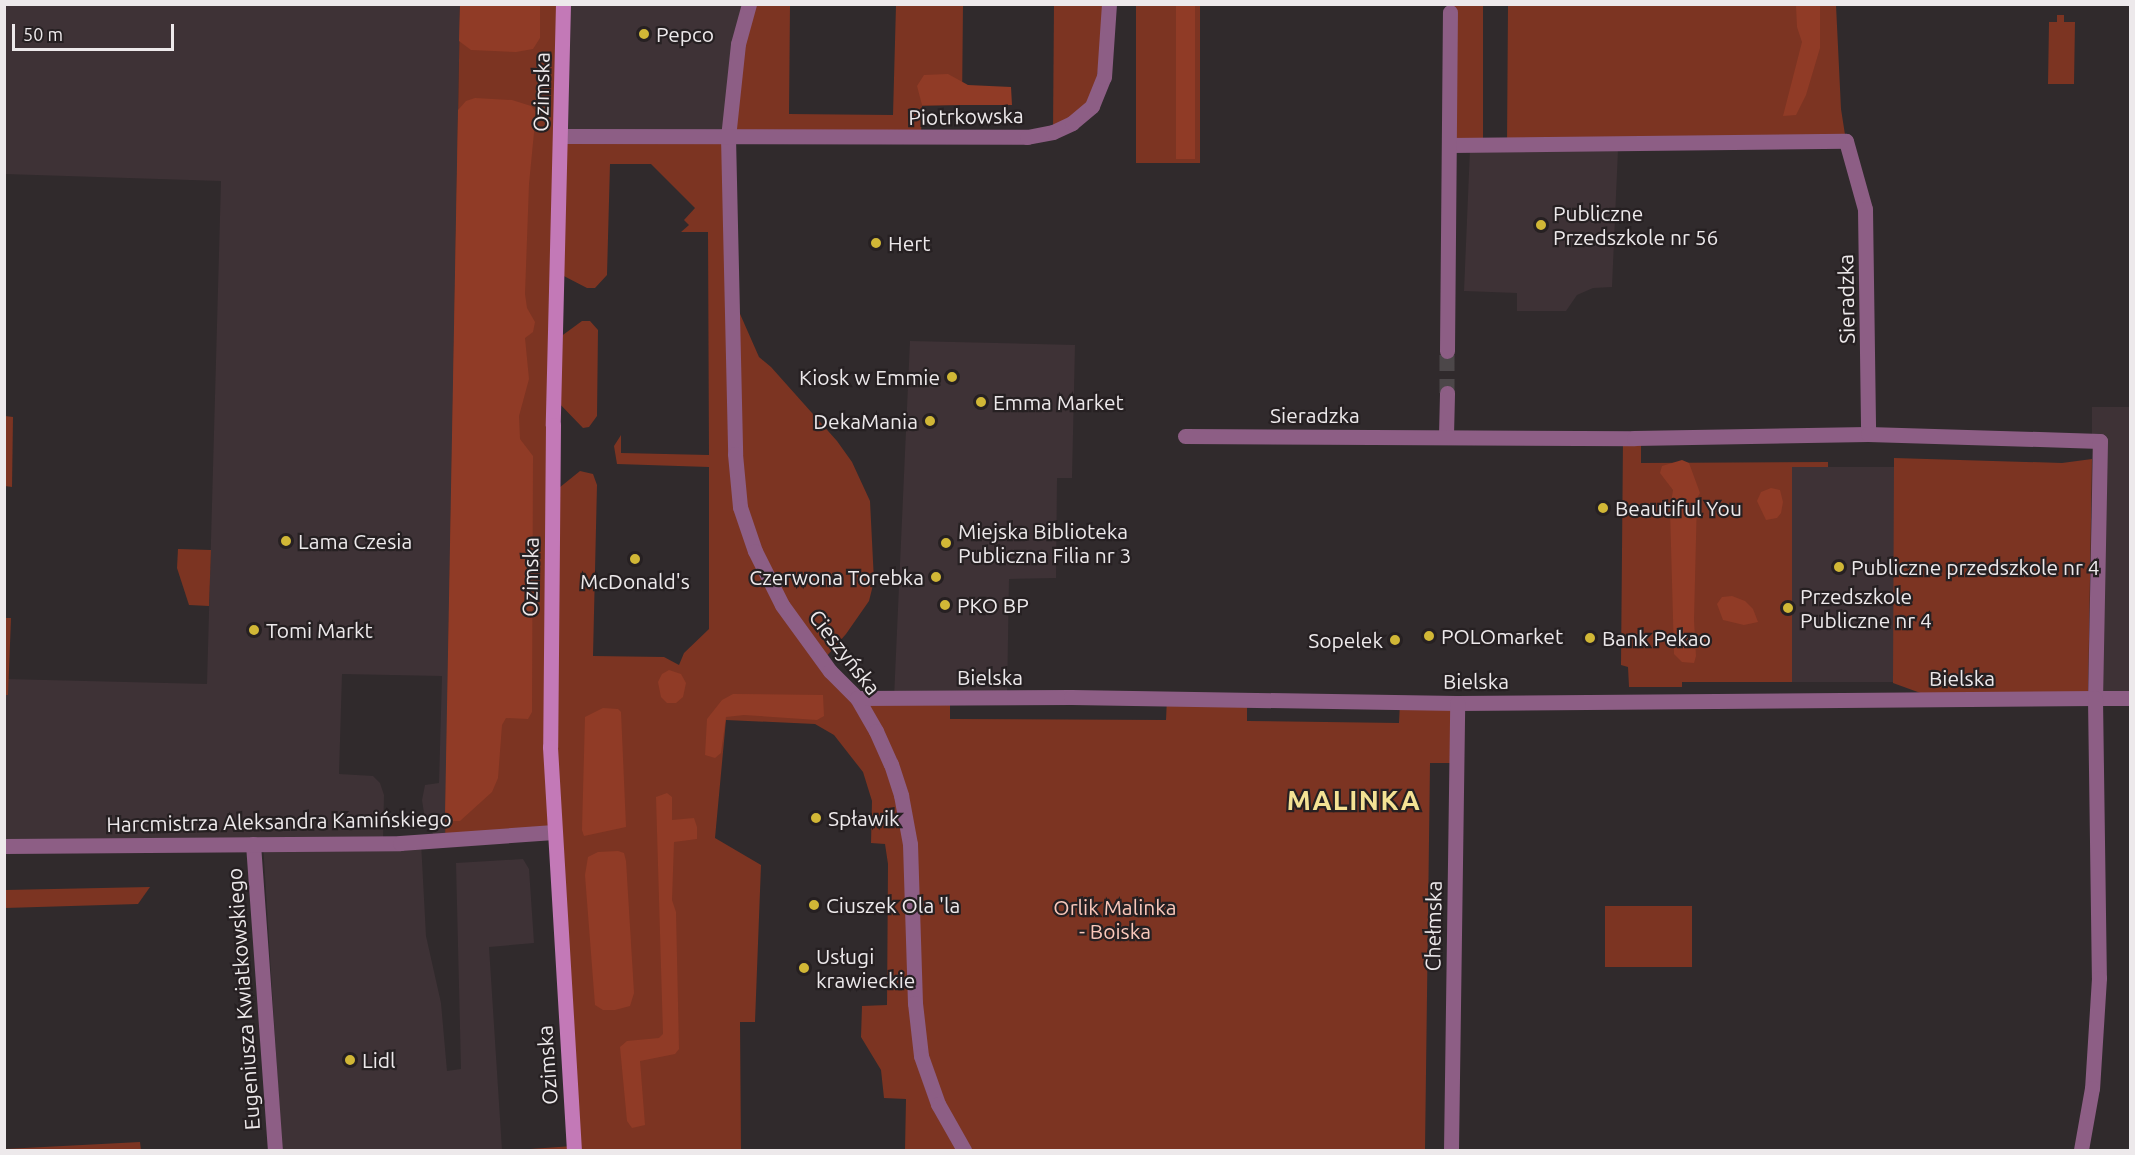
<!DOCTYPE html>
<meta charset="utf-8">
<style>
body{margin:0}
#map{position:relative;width:2135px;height:1155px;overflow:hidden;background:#302a2c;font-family:Ubuntu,sans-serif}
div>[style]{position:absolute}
.built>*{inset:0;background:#3e3236;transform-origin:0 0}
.green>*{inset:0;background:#7c3422;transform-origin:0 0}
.forest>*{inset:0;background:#903b26;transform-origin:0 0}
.street-tunnel>*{height:15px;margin-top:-7.5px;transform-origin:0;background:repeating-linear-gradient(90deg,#4c4749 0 15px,transparent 0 23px)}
.street>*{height:15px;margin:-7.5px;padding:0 7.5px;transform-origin:7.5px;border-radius:7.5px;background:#8d5e85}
.secondary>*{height:15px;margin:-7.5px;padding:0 7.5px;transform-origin:7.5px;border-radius:7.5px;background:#c379b7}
.dots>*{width:16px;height:16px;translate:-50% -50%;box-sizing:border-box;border:3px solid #262022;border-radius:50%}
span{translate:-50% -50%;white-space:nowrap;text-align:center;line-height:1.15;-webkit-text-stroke:4.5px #262022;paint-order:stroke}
.poi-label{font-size:21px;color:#ede9eb}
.left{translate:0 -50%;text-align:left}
.right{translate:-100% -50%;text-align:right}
.street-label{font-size:21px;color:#ede9eb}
.park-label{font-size:21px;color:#fac8bb}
.district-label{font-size:27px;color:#f4e294;font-weight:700;letter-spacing:1.5px}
.frame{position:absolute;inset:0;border:6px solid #ede9eb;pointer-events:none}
.scale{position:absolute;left:12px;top:24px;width:162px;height:27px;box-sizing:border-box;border:3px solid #ede9eb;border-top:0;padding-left:8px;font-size:18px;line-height:21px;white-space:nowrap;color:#ede9eb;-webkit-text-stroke:4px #262022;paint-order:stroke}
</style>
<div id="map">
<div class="built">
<div style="clip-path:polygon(5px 5px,460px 5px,445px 841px,436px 841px,424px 813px,422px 800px,425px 785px,439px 783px,442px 676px,342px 674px,339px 774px,373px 776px,380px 783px,384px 795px,383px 843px,421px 842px,426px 936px,441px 1003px,447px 1071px,461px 1069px,456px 863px,523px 859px,529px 869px,534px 943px,489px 947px,502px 1150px,282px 1150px,263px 844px,5px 846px,5px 679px,207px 684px,221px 181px,5px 174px)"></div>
<div style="left:563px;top:5px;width:186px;height:131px"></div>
<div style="clip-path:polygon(1470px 149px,1618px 150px,1612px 287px,1593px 288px,1577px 295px,1566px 311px,1517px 311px,1517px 293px,1464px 291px)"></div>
<div style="clip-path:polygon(910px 341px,1075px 345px,1072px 478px,1057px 478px,1056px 578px,1009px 579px,1007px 698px,894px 698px)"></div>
<div style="left:2130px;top:407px;width:291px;height:38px;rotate:90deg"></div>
<div style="left:1683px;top:467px;width:211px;height:215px"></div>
</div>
<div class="green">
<div style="clip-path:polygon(evenodd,460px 5px,563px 5px,561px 136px,728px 137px,749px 5px,790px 5px,789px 114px,893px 115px,896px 5px,963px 5px,962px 105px,922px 106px,921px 137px,729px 137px,733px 298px,759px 357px,771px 367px,837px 441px,852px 462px,870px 501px,874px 581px,869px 601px,846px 634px,825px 658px,857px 698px,950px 698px,950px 719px,1166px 720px,1167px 698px,1247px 699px,1247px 721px,1399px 723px,1400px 702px,1457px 703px,1456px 763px,1430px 763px,1425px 1150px,905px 1150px,906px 1099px,884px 1098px,881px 1070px,861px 1037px,862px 1006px,887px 1005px,888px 864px,885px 844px,871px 843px,872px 801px,863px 772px,834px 735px,815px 724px,726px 720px,715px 838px,761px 865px,755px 1022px,740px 1022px,741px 1150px,516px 1150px,573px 1146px,554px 833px,445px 841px,460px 5px,610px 164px,651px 164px,695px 208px,684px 220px,689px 225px,681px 232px,708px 232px,709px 455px,621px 453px,621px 435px,614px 446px,617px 464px,709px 467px,709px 629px,684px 653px,679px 665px,664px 657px,593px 656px,597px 485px,593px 474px,580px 471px,554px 492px,554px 398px,583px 428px,589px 427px,597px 416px,598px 330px,590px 321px,582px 321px,556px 340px,558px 273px,587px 288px,595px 288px,607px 275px,610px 164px)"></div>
<div style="clip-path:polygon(1054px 5px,1109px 5px,1092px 106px,1053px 132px)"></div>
<div style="left:1136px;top:5px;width:64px;height:158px"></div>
<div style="left:1450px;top:5px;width:33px;height:140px"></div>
<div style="clip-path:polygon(1508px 5px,1836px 5px,1841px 109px,1846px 141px,1507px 143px)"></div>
<div style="clip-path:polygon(2057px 15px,2064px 15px,2064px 22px,2075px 22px,2074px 84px,2048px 84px,2049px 22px,2057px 22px)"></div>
<div style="clip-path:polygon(5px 416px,13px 417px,12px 487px,5px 486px)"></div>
<div style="clip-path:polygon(1623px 438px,1641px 438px,1641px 463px,1828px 462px,1828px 467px,1792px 467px,1792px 682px,1682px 682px,1682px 687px,1629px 687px,1628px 667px,1621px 665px)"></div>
<div style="clip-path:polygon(1894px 458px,2062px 463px,2092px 459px,2088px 698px,1937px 699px,1893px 683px)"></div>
<div style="clip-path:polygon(178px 549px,211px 550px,209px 606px,189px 605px,177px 568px)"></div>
<div style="clip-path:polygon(5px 618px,11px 618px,8px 695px,5px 695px)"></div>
<div style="clip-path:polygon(150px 887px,138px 904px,5px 908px,5px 890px)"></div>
<div style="left:1605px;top:906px;width:87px;height:61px"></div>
<div style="clip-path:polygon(140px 1142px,141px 1150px,5px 1150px,5px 1149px)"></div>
</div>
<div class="forest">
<div style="clip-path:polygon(460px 5px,540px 5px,540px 38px,533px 49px,516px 52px,471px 50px,459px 41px)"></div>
<div style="left:1176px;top:5px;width:19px;height:154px"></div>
<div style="clip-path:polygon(1796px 5px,1820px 5px,1820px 48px,1806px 95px,1796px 115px,1783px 116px,1802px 42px,1797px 27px)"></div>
<div style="clip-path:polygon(948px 74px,968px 85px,1011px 87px,1012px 105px,922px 105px,917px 86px,924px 75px)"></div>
<div style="clip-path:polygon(475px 98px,512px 100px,531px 106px,536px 112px,529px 184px,525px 294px,527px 308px,535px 322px,533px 332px,525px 338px,529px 379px,519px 416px,520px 439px,533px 456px,532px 712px,528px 719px,506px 718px,502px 725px,498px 778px,492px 792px,460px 821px,449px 821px,445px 816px,458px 110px,466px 101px)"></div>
<div style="clip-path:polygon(1682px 460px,1689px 463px,1700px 493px,1697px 498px,1694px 620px,1696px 656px,1694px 663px,1682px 662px,1674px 654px,1670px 510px,1673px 490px,1660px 473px,1662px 466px)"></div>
<div style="clip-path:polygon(1771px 488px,1780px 490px,1783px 502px,1781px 513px,1777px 518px,1766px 520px,1757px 501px,1761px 492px)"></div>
<div style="clip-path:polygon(1732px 596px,1745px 601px,1753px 609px,1758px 622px,1744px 625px,1723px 620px,1717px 604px,1722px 597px)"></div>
<div style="clip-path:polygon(669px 670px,681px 674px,686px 683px,683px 697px,676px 703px,667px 703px,661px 697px,658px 682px,662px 674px)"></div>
<div style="clip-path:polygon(733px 694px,823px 695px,824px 716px,817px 720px,744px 715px,726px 717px,721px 753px,715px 758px,705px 755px,707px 719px,722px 700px)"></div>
<div style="clip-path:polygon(603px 708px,618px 709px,621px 712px,626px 827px,584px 836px,582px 830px,585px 717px)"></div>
<div style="clip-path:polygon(667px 793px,672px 797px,672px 820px,694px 818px,697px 827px,697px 839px,674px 842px,672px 900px,676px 912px,679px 1049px,675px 1054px,640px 1061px,645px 1125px,632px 1128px,627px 1121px,620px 1047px,627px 1041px,659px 1038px,663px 1034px,656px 797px)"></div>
<div style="clip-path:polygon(618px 851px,624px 853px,626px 861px,634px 993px,630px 1006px,615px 1010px,603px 1010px,595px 1005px,585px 875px,588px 857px,598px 852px)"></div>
</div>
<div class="street-tunnel">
<div style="left:1447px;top:393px;width:42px;rotate:-90deg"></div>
</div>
<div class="street">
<div style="left:749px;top:4px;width:41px;rotate:105.4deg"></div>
<div style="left:738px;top:44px;width:94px;rotate:96.1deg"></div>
<div style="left:728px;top:137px;width:317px;rotate:88.7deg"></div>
<div style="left:735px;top:454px;width:53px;rotate:84.6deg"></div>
<div style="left:740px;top:507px;width:46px;rotate:71.2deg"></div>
<div style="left:755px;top:551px;width:60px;rotate:63.4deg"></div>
<div style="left:782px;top:605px;width:82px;rotate:54deg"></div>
<div style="left:830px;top:671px;width:38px;rotate:45deg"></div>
<div style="left:857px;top:698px;width:38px;rotate:60deg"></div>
<div style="left:876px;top:731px;width:36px;rotate:66deg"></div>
<div style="left:891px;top:764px;width:33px;rotate:72deg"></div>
<div style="left:901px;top:795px;width:50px;rotate:79.6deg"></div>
<div style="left:910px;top:844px;width:159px;rotate:88.2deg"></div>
<div style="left:915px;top:1003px;width:53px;rotate:83.5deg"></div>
<div style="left:921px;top:1056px;width:51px;rotate:70.5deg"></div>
<div style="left:938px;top:1104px;width:53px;rotate:60.5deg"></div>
<div style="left:561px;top:136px;width:466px;rotate:0.1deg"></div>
<div style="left:1027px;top:137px;width:26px;rotate:-11deg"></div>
<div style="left:1053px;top:132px;width:21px;rotate:-25deg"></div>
<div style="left:1072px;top:123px;width:26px;rotate:-40deg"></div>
<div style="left:1092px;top:106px;width:31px;rotate:-68deg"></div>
<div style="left:1104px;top:77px;width:73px;rotate:-86.1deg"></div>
<div style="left:1449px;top:145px;width:397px;rotate:-0.6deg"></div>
<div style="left:1846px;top:141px;width:71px;rotate:74.4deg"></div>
<div style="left:1865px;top:209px;width:225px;rotate:89.2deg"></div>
<div style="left:1447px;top:351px;width:339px;rotate:-89.5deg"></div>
<div style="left:1446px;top:435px;width:42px;rotate:-88.6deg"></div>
<div style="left:1185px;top:436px;width:449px;rotate:0.3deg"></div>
<div style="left:1634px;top:438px;width:234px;rotate:-1deg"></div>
<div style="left:1868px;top:434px;width:232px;rotate:1.7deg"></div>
<div style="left:2100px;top:441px;width:257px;rotate:91.1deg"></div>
<div style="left:2095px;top:698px;width:35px"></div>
<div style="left:857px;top:698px;width:214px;rotate:-0.3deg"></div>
<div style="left:1071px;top:697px;width:386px;rotate:0.9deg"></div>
<div style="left:1457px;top:703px;width:638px;rotate:-0.45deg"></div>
<div style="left:2095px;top:698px;width:280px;rotate:89.2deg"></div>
<div style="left:2099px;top:978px;width:110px;rotate:93.6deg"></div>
<div style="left:2092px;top:1088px;width:63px;rotate:100.1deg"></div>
<div style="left:253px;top:844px;width:307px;rotate:85.9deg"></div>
<div style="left:4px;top:846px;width:396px;rotate:-0.4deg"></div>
<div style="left:400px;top:843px;width:154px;rotate:-4.1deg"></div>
<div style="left:1451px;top:1150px;width:447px;rotate:-89.2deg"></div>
</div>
<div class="secondary">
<div style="left:563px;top:4px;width:421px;rotate:91.4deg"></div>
<div style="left:553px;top:425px;width:322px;rotate:90.5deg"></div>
<div style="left:550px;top:747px;width:404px;rotate:86.6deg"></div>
</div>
<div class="dots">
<div style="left:644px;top:34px;background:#d1b736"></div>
<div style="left:1541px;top:225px;background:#d1b736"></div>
<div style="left:876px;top:243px;background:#d1b736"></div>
<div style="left:952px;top:377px;background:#d1b736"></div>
<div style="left:981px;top:402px;background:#d1b736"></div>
<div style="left:930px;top:421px;background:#d1b736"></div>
<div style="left:1603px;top:508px;background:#d1b736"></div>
<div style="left:286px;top:541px;background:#d1b736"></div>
<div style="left:946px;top:543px;background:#d1b736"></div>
<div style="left:635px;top:559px;background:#d1b736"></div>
<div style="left:1839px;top:567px;background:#d1b736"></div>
<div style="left:936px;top:577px;background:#d1b736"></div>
<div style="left:945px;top:605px;background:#d1b736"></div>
<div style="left:1788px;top:608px;background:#d1b736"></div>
<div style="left:254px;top:630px;background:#d1b736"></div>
<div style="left:1429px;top:636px;background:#d1b736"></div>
<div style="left:1590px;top:638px;background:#d1b736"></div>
<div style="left:1395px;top:640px;background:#d1b736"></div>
<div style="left:816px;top:818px;background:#d1b736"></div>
<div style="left:814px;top:905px;background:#d1b736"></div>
<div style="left:804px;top:968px;background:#d1b736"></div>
<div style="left:350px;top:1060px;background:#d1b736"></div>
</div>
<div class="poi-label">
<span class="left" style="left:656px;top:34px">Pepco</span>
<span class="left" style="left:1553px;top:225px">Publiczne<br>Przedszkole nr 56</span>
<span class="left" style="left:888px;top:243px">Hert</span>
<span class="right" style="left:940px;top:377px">Kiosk w Emmie</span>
<span class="left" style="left:993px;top:402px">Emma Market</span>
<span class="right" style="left:918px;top:421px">DekaMania</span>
<span class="left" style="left:1615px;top:508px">Beautiful You</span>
<span class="left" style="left:958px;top:543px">Miejska Biblioteka<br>Publiczna Filia nr 3</span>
<span class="left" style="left:298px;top:541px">Lama Czesia</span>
<span class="left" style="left:1851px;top:567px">Publiczne przedszkole nr 4</span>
<span class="right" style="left:924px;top:577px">Czerwona Torebka</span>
<span style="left:635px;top:581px">McDonald's</span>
<span class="left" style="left:1800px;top:608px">Przedszkole<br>Publiczne nr 4</span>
<span class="left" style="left:957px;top:605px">PKO BP</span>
<span class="left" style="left:266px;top:630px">Tomi Markt</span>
<span class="left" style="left:1441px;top:636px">POLOmarket</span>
<span class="left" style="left:1602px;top:638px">Bank Pekao</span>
<span class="right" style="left:1383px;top:640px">Sopelek</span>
<span class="left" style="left:828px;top:818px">Spławik</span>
<span class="left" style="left:826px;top:905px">Ciuszek Ola 'la</span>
<span class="left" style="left:816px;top:968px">Usługi<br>krawieckie</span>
<span class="left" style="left:362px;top:1060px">Lidl</span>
</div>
<div class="street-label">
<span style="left:541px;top:92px;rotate:-89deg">Ozimska</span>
<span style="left:966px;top:116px;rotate:-1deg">Piotrkowska</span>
<span style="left:1846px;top:299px;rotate:-91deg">Sieradzka</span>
<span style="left:1315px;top:415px">Sieradzka</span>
<span style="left:530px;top:577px;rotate:-89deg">Ozimska</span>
<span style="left:845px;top:652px;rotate:52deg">Cieszyńska</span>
<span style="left:990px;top:677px">Bielska</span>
<span style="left:1962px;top:678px">Bielska</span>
<span style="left:1476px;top:681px">Bielska</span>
<span style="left:279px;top:821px;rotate:-1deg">Harcmistrza Aleksandra Kamińskiego</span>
<span style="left:1433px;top:926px;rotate:-89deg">Chełmska</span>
<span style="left:243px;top:999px;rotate:-94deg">Eugeniusza Kwiatkowskiego</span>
<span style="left:547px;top:1065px;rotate:-94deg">Ozimska</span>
</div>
<div class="park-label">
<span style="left:1115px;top:919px">Orlik Malinka<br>- Boiska</span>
</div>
<div class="district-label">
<span style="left:1354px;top:801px">MALINKA</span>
</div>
<div class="frame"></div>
<div class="scale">50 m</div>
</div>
